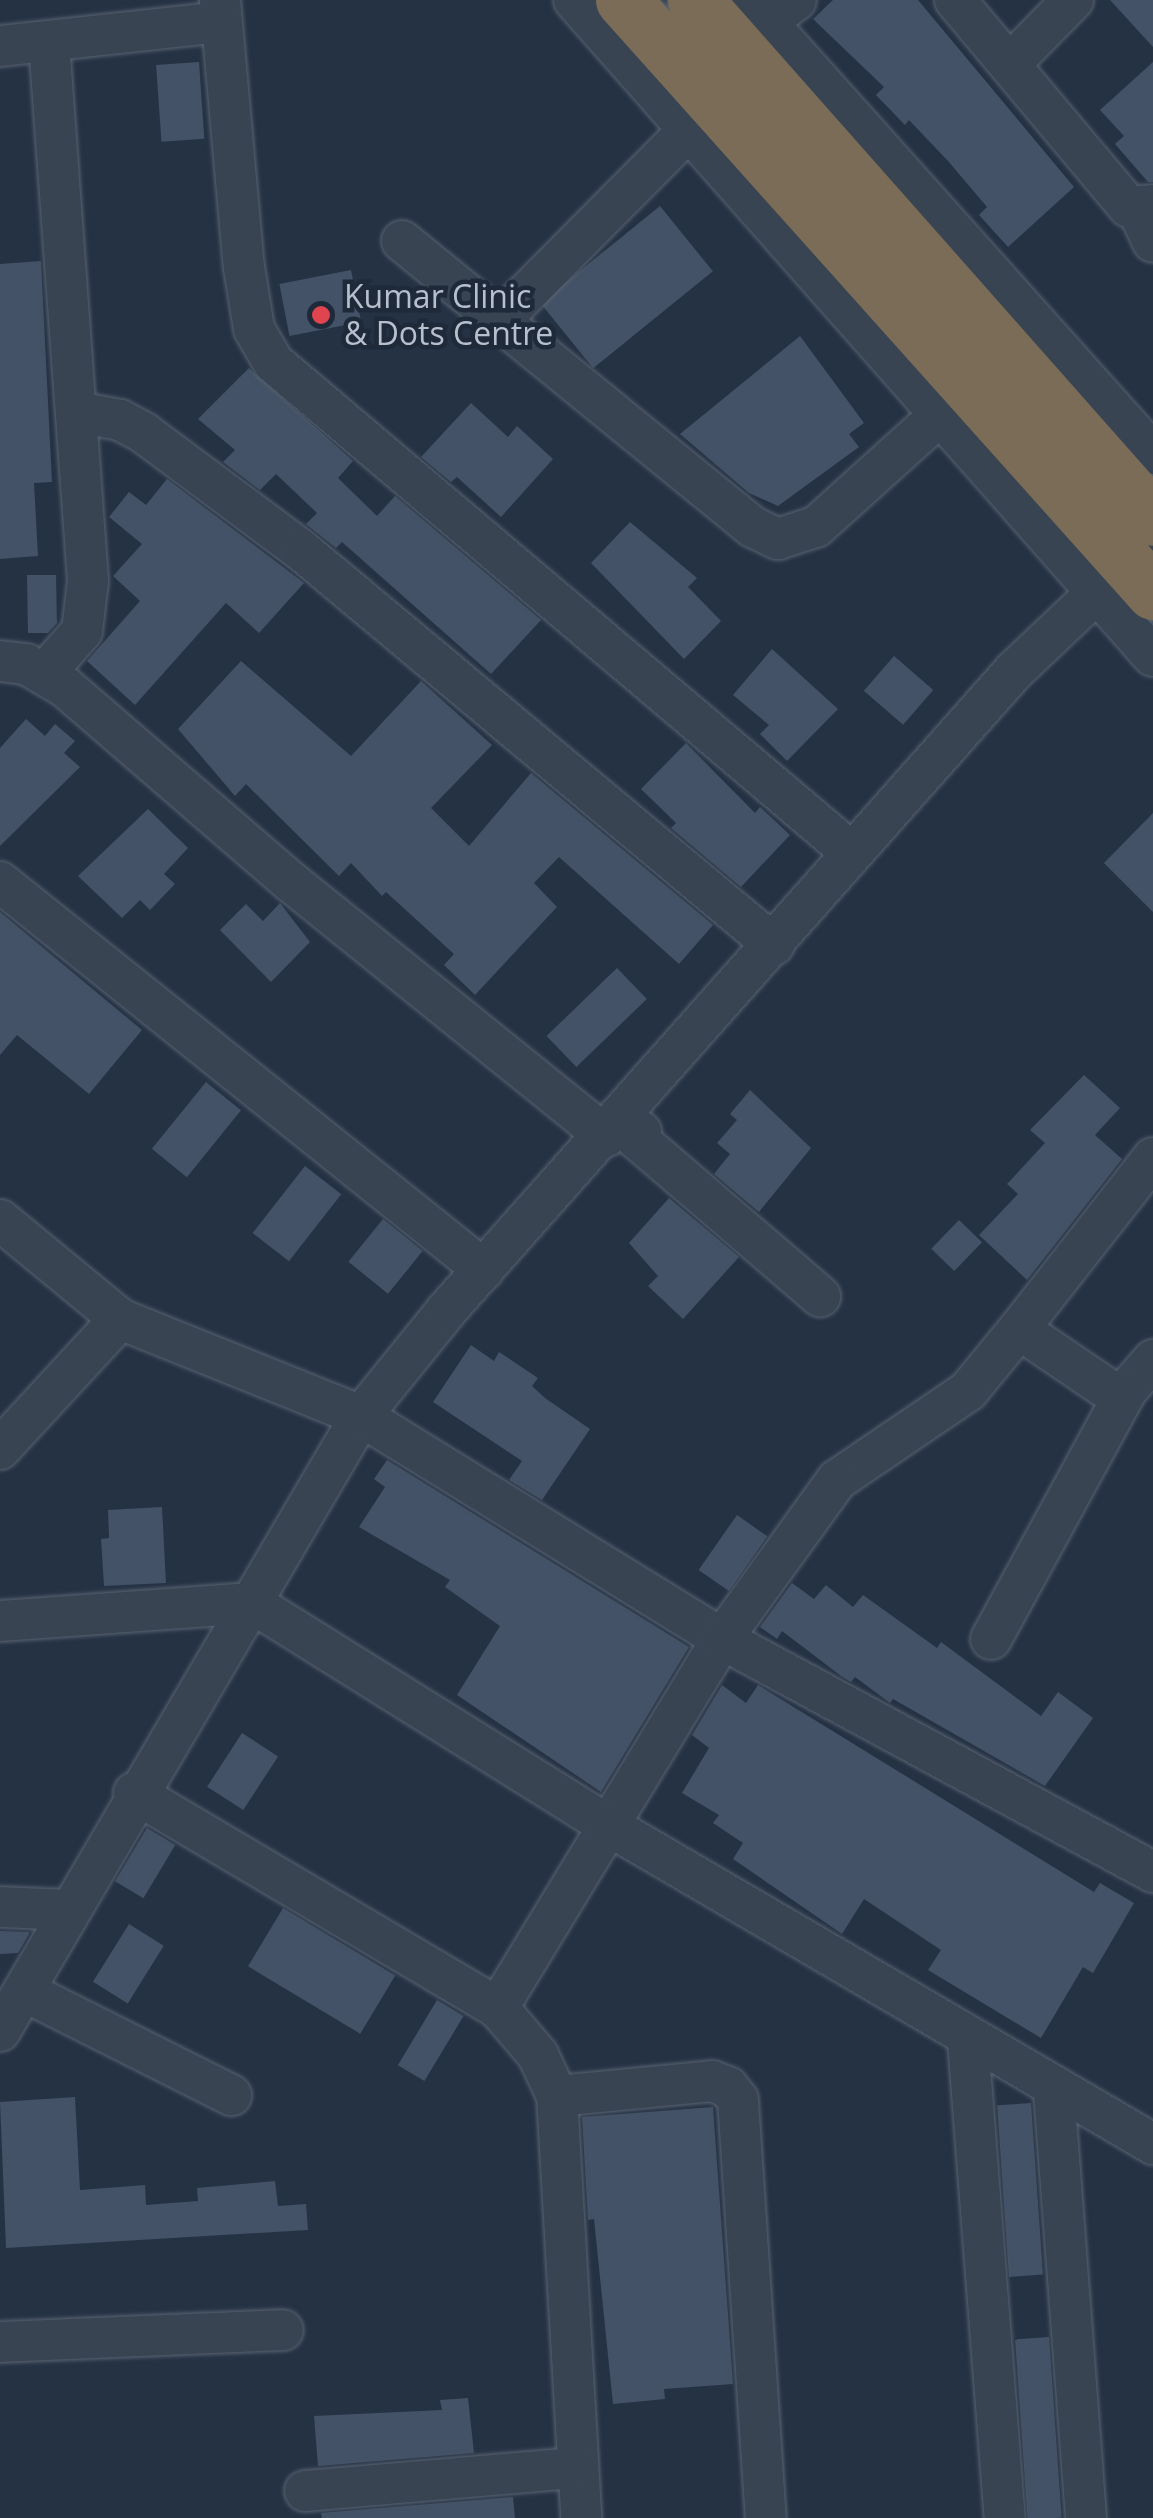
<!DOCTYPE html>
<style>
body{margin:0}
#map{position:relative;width:1153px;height:2518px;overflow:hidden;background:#253244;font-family:"Open Sans",sans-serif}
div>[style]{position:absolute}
.building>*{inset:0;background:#435266;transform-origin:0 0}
.roads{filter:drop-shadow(0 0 2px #586271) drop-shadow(0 0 2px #586271)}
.minor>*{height:40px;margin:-20px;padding:0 20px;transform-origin:20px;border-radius:20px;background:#394453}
.highway>*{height:55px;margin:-27.5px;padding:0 27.5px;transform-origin:27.5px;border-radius:27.5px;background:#7a6c56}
.dots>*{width:28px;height:28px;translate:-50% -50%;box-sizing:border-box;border:5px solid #1e2939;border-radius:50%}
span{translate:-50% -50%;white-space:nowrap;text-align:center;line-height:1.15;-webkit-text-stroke:9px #1e2939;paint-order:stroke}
.poi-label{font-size:32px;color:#b7bfcd}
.left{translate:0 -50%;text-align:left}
</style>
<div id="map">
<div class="building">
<div style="clip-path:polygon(833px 0,918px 0,1074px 187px,1008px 247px,979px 215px,987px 207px,948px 161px,909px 120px,905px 125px,876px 95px,884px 87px,813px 19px)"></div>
<div style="clip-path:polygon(1110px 0,1153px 0,1153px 47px)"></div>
<div style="left:199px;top:62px;width:77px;height:43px;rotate:86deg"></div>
<div style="clip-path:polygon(1153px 62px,1153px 182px,1148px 182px,1115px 144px,1124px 136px,1100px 110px)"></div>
<div style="left:660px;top:206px;width:84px;height:154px;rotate:51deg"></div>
<div style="clip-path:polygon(41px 261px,52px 482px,34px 483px,38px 556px,0 559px,0 264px)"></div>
<div style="left:351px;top:270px;width:53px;height:73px;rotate:79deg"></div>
<div style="clip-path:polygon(800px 336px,864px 423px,849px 434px,859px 447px,778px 506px,749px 493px,680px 434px)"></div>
<div style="clip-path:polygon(249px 368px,353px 461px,338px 478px,377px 516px,395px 496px,541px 620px,491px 674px,342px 542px,336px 548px,306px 524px,317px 513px,276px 474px,260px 490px,223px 462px,235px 450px,198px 419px)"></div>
<div style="clip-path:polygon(471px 403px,508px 437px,517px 426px,553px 459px,501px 517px,457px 477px,451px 482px,421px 457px)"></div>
<div style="clip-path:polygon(167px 479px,304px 583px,259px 633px,226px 603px,135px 705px,87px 661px,140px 601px,113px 576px,142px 544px,109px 517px,129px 492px,146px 505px)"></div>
<div style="clip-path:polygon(630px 522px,697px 578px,688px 587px,721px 621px,684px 659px,591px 563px)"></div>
<div style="clip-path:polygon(27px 575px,56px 575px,57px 623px,48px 633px,28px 633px)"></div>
<div style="clip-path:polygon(772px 649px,838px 709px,787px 761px,760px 734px,769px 725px,733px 695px)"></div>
<div style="left:894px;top:656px;width:52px;height:46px;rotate:41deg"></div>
<div style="clip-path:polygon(241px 661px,351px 756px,421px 681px,492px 745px,431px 808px,469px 846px,531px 773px,713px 925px,679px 964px,559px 857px,534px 883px,557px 907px,475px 995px,444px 965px,454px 954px,386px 892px,382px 896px,351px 863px,339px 876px,246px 784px,235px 796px,178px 729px)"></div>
<div style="clip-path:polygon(26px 719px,45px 736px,55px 724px,75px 741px,64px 753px,80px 767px,0 846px,0 748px)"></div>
<div style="clip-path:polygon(686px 743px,755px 813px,760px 807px,790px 835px,741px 887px,671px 828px,676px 823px,641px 789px)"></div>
<div style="clip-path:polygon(148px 809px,188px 848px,164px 874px,175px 884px,150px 910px,140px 900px,122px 918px,78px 876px)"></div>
<div style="clip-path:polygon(1153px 813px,1153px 912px,1104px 863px)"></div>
<div style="clip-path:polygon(280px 903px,310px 942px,271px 982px,220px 930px,246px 904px,263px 921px)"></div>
<div style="clip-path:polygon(0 912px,142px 1030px,89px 1094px,17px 1035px,0 1055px)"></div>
<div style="left:617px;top:968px;width:43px;height:98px;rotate:46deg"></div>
<div style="clip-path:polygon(1084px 1075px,1120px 1108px,1095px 1135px,1122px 1159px,1027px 1280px,979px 1235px,1018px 1194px,1007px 1184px,1045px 1143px,1030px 1130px)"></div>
<div style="left:206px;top:1082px;width:45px;height:86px;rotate:39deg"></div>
<div style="clip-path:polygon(750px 1090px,811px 1148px,759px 1212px,714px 1174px,730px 1154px,717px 1143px,737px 1120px,730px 1114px)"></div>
<div style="left:305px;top:1166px;width:46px;height:85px;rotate:38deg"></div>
<div style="clip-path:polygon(669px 1198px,739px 1257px,683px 1319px,648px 1286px,658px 1276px,629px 1243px)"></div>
<div style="left:383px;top:1219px;width:51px;height:55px;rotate:39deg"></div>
<div style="left:959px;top:1220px;width:32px;height:40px;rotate:44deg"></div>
<div style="clip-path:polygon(471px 1345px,494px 1361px,499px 1352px,538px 1378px,532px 1386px,545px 1398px,590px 1429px,542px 1500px,509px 1480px,522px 1461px,433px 1402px)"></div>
<div style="clip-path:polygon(387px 1460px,689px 1647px,601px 1792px,457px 1695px,500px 1626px,445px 1587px,450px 1580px,359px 1527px,385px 1487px,374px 1479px)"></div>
<div style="clip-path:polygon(162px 1507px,166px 1583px,104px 1586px,101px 1539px,109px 1538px,108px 1510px)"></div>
<div style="left:737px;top:1515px;width:37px;height:67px;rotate:35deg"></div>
<div style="clip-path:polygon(792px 1583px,814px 1599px,826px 1585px,853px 1607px,863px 1595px,937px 1648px,941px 1642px,1041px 1716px,1058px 1692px,1093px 1718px,1045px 1786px,893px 1699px,890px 1703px,855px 1677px,851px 1682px,841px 1676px,782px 1631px,777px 1639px,760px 1627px)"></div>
<div style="clip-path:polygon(722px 1685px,746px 1703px,758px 1685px,1094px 1892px,1100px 1883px,1134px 1903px,1093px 1973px,1083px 1967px,1041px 2038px,928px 1970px,941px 1950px,864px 1899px,842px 1934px,733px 1859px,743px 1843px,713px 1823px,719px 1815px,682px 1793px,709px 1748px,692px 1735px)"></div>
<div style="left:242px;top:1733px;width:43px;height:64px;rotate:33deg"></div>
<div style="left:147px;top:1828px;width:33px;height:62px;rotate:31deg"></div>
<div style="left:283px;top:1908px;width:131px;height:68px;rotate:31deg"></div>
<div style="left:129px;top:1924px;width:41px;height:68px;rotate:32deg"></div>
<div style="clip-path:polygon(0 1931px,29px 1932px,29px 1934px,18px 1953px,0 1954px)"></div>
<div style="left:437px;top:2000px;width:31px;height:76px;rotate:31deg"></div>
<div style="clip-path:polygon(75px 2097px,80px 2190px,145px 2185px,146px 2205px,198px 2201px,197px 2188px,275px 2181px,278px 2206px,306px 2204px,308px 2230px,6px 2248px,0 2102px)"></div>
<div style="left:1031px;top:2103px;width:172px;height:34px;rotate:86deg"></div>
<div style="clip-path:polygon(713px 2107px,733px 2384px,664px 2389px,665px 2399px,613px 2404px,594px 2219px,588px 2220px,582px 2117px)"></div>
<div style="left:1049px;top:2337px;width:181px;height:34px;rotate:86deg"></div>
<div style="clip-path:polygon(468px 2398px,474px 2453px,318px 2466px,314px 2416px,442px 2410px,440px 2400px)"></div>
<div style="clip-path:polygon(513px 2497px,515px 2518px,322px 2518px,321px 2513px)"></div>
</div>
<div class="roads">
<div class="minor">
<div style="left:220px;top:0;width:268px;rotate:84.9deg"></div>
<div style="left:244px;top:267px;width:63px;rotate:80.8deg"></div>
<div style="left:254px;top:329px;width:39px;rotate:60deg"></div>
<div style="left:274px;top:363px;width:756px;rotate:40.28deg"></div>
<div style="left:574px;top:0;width:875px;rotate:48.57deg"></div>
<div style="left:747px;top:0;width:609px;rotate:48.19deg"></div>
<div style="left:955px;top:0;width:270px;rotate:50deg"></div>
<div style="left:1129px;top:207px;width:24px;rotate:-5deg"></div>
<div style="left:746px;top:37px;width:62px;rotate:-36.5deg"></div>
<div style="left:0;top:46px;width:222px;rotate:-6.2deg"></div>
<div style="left:1010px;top:64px;width:90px;rotate:-45.5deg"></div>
<div style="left:1138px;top:210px;width:35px;rotate:65deg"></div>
<div style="left:402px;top:241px;width:453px;rotate:39.2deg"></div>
<div style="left:753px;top:527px;width:28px;rotate:26deg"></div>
<div style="left:778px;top:539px;width:40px;rotate:-18deg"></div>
<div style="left:816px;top:527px;width:167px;rotate:-42.1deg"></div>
<div style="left:500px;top:320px;width:268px;rotate:-45.2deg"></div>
<div style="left:76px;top:412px;width:45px;rotate:10.3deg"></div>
<div style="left:120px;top:420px;width:27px;rotate:28deg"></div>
<div style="left:144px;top:433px;width:196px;rotate:36.7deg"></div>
<div style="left:301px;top:550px;width:616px;rotate:39.87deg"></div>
<div style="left:0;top:661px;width:26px;rotate:7deg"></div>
<div style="left:26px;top:664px;width:45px;rotate:30.5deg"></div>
<div style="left:65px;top:687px;width:298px;rotate:40.8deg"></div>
<div style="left:291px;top:882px;width:405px;rotate:38.9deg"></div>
<div style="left:45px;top:673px;width:56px;rotate:-48.6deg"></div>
<div style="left:82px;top:631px;width:50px;rotate:-83.2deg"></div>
<div style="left:88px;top:581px;width:540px;rotate:-94.14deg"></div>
<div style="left:0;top:882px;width:620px;rotate:38.72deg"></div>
<div style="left:622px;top:1117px;width:24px;rotate:38deg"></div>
<div style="left:641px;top:1132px;width:8px;rotate:130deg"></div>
<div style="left:636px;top:1138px;width:243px;rotate:40.7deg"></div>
<div style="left:1153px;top:1158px;width:217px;rotate:128.1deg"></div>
<div style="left:1019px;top:1329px;width:114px;rotate:34.2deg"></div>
<div style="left:1113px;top:1393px;width:14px;rotate:-12deg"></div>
<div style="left:1127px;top:1390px;width:40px;rotate:-49deg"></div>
<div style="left:0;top:1220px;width:156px;rotate:39.5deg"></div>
<div style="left:120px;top:1319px;width:260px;rotate:21.9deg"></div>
<div style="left:361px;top:1416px;width:424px;rotate:31.7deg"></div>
<div style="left:722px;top:1639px;width:432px;rotate:121.3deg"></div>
<div style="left:498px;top:2008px;width:423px;rotate:-149.4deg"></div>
<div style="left:1019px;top:1329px;width:80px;rotate:129.4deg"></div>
<div style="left:968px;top:1391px;width:158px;rotate:145.8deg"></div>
<div style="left:837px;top:1480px;width:196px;rotate:125.9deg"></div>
<div style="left:722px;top:1639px;width:490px;rotate:28.4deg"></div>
<div style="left:0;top:1449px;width:177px;rotate:-47.3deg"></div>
<div style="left:0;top:1621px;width:253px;rotate:-4.1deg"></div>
<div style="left:252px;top:1603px;width:417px;rotate:32deg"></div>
<div style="left:606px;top:1824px;width:634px;rotate:30.33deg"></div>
<div style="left:991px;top:1639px;width:284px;rotate:-61.4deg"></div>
<div style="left:0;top:1907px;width:68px;rotate:2.5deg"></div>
<div style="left:24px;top:1991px;width:232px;rotate:26.7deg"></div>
<div style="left:498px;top:2008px;width:62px;rotate:49.6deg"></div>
<div style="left:538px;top:2055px;width:45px;rotate:65.1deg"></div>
<div style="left:557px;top:2096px;width:423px;rotate:86.7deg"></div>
<div style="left:0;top:2031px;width:713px;rotate:-59.59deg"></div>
<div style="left:361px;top:1416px;width:135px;rotate:-51deg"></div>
<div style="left:446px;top:1311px;width:856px;rotate:-48.41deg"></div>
<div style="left:1014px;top:671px;width:182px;rotate:-43.4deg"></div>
<div style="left:968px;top:2041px;width:478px;rotate:85.6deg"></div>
<div style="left:1054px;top:2092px;width:427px;rotate:85.7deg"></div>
<div style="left:557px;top:2096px;width:156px;rotate:-5.5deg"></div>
<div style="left:712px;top:2081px;width:17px;rotate:21deg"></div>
<div style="left:728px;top:2087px;width:16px;rotate:52deg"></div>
<div style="left:738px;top:2100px;width:419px;rotate:86.2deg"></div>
<div style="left:0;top:2342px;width:283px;rotate:-2.4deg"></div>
<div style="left:305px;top:2491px;width:272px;rotate:-4.9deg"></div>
</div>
<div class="highway">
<div style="left:623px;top:0;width:795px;rotate:48.16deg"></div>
<div style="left:695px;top:0;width:691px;rotate:48.52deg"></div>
</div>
</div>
<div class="dots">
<div style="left:321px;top:315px;background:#e0444e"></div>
</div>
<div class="poi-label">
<span class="left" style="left:344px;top:315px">Kumar Clinic<br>&amp; Dots Centre</span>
</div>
</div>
